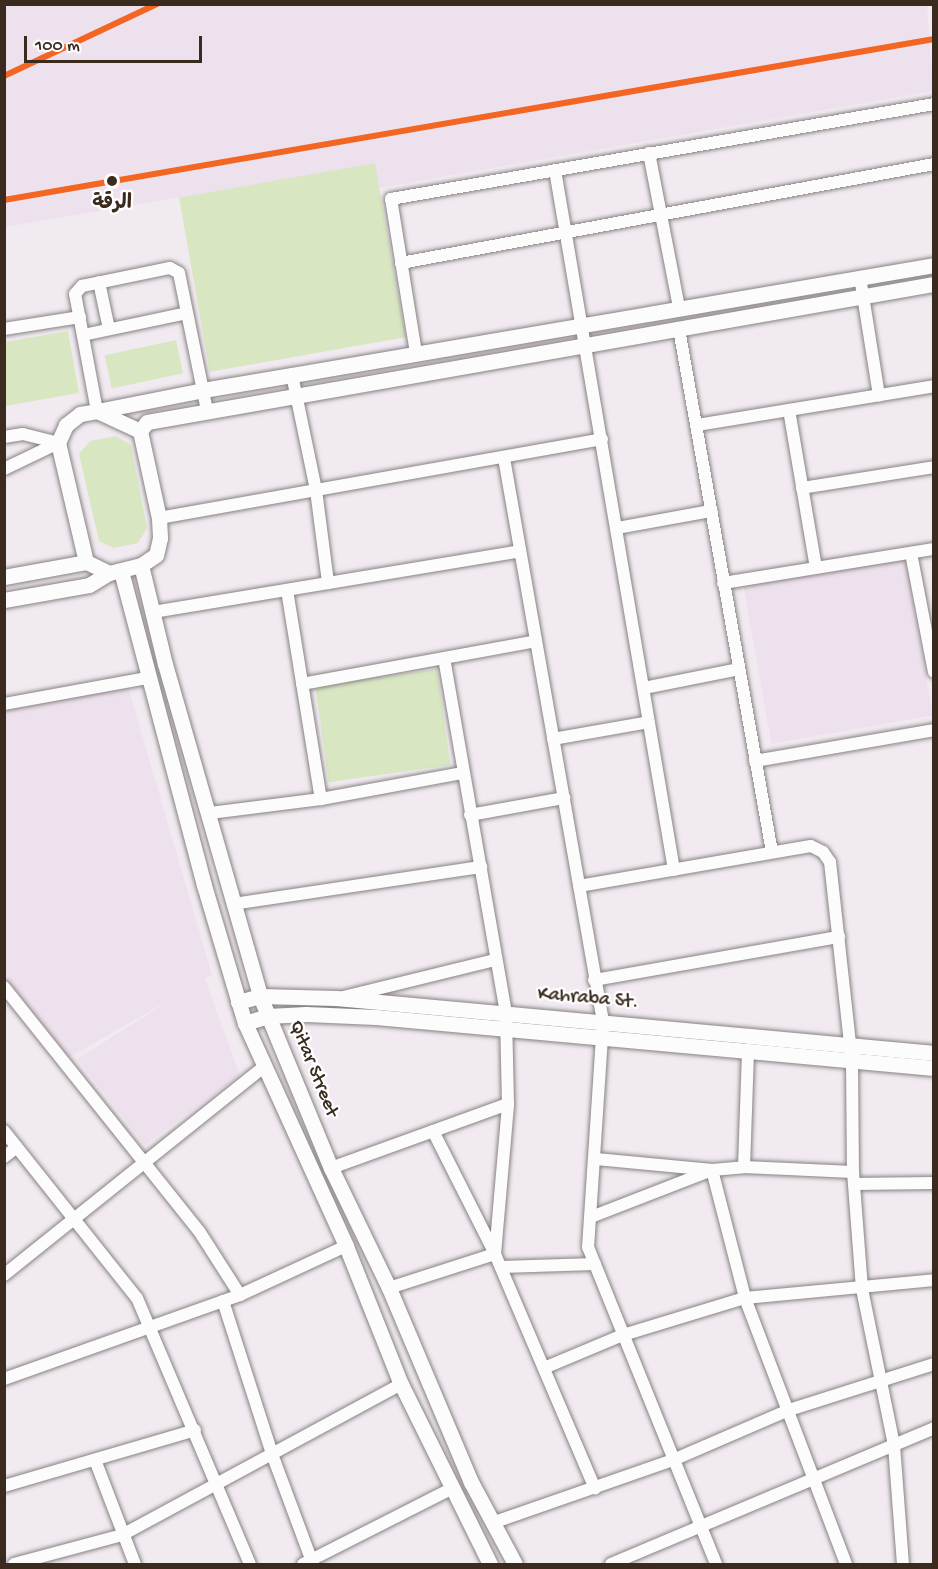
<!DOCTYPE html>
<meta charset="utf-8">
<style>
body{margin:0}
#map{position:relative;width:938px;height:1569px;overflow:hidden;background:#f1ebf1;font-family:"Gochi Hand","Playpen Sans Arabic",sans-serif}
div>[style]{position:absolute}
.built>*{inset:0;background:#eee1ee;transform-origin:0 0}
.green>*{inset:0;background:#d8e7c2;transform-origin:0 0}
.roads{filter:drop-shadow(0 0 2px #888282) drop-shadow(0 0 2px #888282)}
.minor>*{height:12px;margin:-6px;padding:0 6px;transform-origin:6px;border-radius:6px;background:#fdfcfd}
.major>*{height:15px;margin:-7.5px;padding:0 7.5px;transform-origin:7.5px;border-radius:7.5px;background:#fdfcfd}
.rail-1>*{height:6px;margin:-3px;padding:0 3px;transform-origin:3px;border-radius:3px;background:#f26522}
.dots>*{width:16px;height:16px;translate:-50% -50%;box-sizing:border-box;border:3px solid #fff;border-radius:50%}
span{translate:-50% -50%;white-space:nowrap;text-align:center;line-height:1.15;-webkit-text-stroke:4.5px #fff;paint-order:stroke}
.stop-label{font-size:20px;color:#3b2a1e;font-weight:700}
.street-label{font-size:20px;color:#3b2a1e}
.frame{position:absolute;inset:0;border:6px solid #3b2a1e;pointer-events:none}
.scale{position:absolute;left:24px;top:36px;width:178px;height:27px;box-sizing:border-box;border:3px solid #3b2a1e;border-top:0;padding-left:8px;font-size:18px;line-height:21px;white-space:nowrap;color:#3b2a1e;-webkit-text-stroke:4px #fff;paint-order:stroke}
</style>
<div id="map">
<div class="built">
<div style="clip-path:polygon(5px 5px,927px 5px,933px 91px,379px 188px,374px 164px,5px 227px)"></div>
<div style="left:905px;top:558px;width:160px;height:164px;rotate:80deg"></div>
<div style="clip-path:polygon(127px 683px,212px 975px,205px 979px,240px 1075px,145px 1145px,77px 1059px,175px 997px,61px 1062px,5px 987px,5px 704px)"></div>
</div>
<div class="green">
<div style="left:375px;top:163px;width:177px;height:199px;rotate:80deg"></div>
<div style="clip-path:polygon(68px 331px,79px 393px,5px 406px,5px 342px)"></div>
<div style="left:176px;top:340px;width:34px;height:73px;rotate:78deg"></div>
<div style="clip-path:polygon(116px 436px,131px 445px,147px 528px,138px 543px,114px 548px,99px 541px,79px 454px,90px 441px)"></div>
<div style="left:437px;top:669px;width:97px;height:123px;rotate:82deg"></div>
</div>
<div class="roads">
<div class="minor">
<div style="left:649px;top:153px;width:158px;rotate:79deg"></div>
<div style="left:555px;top:170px;width:710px;rotate:80.35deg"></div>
<div style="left:401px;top:263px;width:542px;rotate:-10.52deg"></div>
<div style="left:860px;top:277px;width:120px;rotate:80.9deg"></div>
<div style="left:99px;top:282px;width:48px;rotate:78deg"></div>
<div style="left:4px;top:329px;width:77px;rotate:-9deg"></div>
<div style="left:679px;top:329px;width:531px;rotate:79.92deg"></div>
<div style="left:83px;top:335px;width:106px;rotate:-11.9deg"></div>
<div style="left:416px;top:353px;width:156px;rotate:-99.2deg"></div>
<div style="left:391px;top:199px;width:551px;rotate:-9.92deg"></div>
<div style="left:292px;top:375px;width:117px;rotate:78.2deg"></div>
<div style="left:316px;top:490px;width:94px;rotate:82.6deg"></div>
<div style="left:789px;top:410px;width:160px;rotate:80.3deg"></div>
<div style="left:97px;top:411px;width:119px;rotate:-100.6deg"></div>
<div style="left:75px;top:294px;width:11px;rotate:-49deg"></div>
<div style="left:82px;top:286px;width:90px;rotate:-11.6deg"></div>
<div style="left:170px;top:268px;width:10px;rotate:29deg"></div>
<div style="left:179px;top:273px;width:141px;rotate:78.5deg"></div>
<div style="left:697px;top:425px;width:240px;rotate:-9.3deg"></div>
<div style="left:4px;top:437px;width:19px;rotate:-9deg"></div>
<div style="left:23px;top:434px;width:36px;rotate:14deg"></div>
<div style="left:504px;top:458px;width:573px;rotate:80.04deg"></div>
<div style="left:603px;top:1022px;width:225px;rotate:93.8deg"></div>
<div style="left:588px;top:1247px;width:342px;rotate:68deg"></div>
<div style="left:4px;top:469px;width:60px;rotate:-25.7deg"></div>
<div style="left:802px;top:488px;width:134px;rotate:-9deg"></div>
<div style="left:159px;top:518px;width:450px;rotate:-10.1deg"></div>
<div style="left:617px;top:528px;width:96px;rotate:-10.3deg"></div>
<div style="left:911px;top:553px;width:121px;rotate:79.1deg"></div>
<div style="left:723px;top:583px;width:214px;rotate:-9.2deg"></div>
<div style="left:287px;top:590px;width:212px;rotate:80.8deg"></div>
<div style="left:153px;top:612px;width:372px;rotate:-9.4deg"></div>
<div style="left:302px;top:684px;width:238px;rotate:-10.4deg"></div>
<div style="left:644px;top:688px;width:97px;rotate:-11.3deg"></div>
<div style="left:4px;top:704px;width:145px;rotate:-10.3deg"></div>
<div style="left:553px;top:739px;width:97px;rotate:-10deg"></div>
<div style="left:755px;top:761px;width:182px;rotate:-9.8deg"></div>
<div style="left:210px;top:813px;width:112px;rotate:-7.2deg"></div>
<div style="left:321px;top:799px;width:143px;rotate:-10.4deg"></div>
<div style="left:470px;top:815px;width:96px;rotate:-10.3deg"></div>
<div style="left:579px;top:886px;width:235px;rotate:-9.8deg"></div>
<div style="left:811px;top:846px;width:13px;rotate:27deg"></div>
<div style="left:823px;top:852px;width:12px;rotate:55deg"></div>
<div style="left:830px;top:862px;width:200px;rotate:83.7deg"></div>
<div style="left:852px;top:1061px;width:111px;rotate:89.5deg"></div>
<div style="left:853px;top:1172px;width:117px;rotate:85.6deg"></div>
<div style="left:862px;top:1289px;width:159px;rotate:78.4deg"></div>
<div style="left:894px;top:1445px;width:119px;rotate:85.7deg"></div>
<div style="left:233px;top:904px;width:251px;rotate:-8.5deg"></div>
<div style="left:594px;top:980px;width:249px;rotate:-10deg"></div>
<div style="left:4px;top:987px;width:312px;rotate:51.4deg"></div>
<div style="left:199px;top:1231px;width:76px;rotate:57.4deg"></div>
<div style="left:344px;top:997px;width:155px;rotate:-13.8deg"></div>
<div style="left:4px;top:1131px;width:213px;rotate:51.5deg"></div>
<div style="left:137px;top:1298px;width:289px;rotate:67deg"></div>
<div style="left:433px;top:1131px;width:138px;rotate:63.2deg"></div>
<div style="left:495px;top:1254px;width:255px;rotate:66.9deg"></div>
<div style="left:4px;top:1157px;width:16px;rotate:-38deg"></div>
<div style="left:596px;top:1159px;width:117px;rotate:5.4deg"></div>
<div style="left:712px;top:1170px;width:132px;rotate:75.5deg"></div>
<div style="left:745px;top:1298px;width:285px;rotate:69.2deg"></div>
<div style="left:744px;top:1167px;width:115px;rotate:-88deg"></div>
<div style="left:331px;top:1168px;width:188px;rotate:-19.9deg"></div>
<div style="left:854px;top:1184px;width:80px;rotate:-0.7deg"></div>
<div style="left:591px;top:1217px;width:130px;rotate:-21.2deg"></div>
<div style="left:712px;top:1170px;width:32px;rotate:-5deg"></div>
<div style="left:744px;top:1167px;width:109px;rotate:2.6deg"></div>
<div style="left:501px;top:1267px;width:94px;rotate:-1.8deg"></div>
<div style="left:4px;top:1275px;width:333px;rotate:-38.7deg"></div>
<div style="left:389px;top:1288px;width:111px;rotate:-17.8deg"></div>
<div style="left:495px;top:1254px;width:151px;rotate:-85deg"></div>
<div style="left:508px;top:1104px;width:91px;rotate:-91.3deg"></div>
<div style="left:506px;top:1013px;width:360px;rotate:-99.9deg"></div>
<div style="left:223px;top:1301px;width:161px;rotate:72.2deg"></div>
<div style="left:272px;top:1454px;width:117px;rotate:69.6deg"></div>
<div style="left:544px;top:1368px;width:86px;rotate:-22.7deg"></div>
<div style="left:623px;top:1335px;width:127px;rotate:-16.9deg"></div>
<div style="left:745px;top:1298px;width:190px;rotate:-5.4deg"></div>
<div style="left:4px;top:1379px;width:251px;rotate:-19.6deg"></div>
<div style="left:240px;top:1295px;width:117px;rotate:-24.8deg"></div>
<div style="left:95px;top:1460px;width:111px;rotate:69deg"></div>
<div style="left:4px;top:1486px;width:199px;rotate:-16.3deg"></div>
<div style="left:492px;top:1523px;width:192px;rotate:-19.2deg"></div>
<div style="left:673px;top:1460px;width:123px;rotate:-23.4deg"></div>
<div style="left:786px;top:1411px;width:155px;rotate:-17.6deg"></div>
<div style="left:14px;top:1564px;width:112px;rotate:-15deg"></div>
<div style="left:122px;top:1535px;width:317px;rotate:-28.4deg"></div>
<div style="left:303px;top:1564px;width:166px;rotate:-26.9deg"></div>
<div style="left:611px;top:1564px;width:350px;rotate:-22.8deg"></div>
</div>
<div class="major">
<div style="left:97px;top:411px;width:47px;rotate:24.9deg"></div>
<div style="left:140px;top:431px;width:89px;rotate:77.7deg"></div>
<div style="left:159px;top:518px;width:20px;rotate:87deg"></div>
<div style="left:160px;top:538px;width:17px;rotate:103deg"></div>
<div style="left:156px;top:555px;width:18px;rotate:146deg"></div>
<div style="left:141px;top:565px;width:33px;rotate:166deg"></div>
<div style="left:109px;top:573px;width:25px;rotate:-154deg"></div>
<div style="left:86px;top:562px;width:122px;rotate:-103.2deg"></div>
<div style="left:58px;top:443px;width:20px;rotate:-66deg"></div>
<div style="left:66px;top:425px;width:18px;rotate:-38deg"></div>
<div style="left:80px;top:414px;width:17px;rotate:-10deg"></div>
<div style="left:97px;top:411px;width:108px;rotate:-11.2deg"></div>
<div style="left:203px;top:390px;width:90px;rotate:-9.6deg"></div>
<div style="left:292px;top:375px;width:651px;rotate:-9.72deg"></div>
<div style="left:140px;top:431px;width:11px;rotate:-52deg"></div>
<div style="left:147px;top:422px;width:799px;rotate:-9.95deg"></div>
<div style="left:141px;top:565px;width:102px;rotate:76.4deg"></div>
<div style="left:165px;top:664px;width:345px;rotate:74deg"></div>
<div style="left:260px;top:996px;width:186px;rotate:67.6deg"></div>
<div style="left:331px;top:1168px;width:133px;rotate:64.2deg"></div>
<div style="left:389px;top:1288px;width:211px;rotate:67.1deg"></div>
<div style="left:471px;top:1482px;width:93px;rotate:61.8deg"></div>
<div style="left:121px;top:571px;width:325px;rotate:75.2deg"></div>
<div style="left:204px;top:885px;width:144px;rotate:73.5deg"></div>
<div style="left:245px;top:1023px;width:245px;rotate:65.6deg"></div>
<div style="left:346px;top:1246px;width:149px;rotate:68.3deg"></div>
<div style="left:401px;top:1384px;width:201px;rotate:63.7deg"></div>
<div style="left:4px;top:577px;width:83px;rotate:-10.4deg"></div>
<div style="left:4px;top:600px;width:86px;rotate:-10deg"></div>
<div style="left:89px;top:585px;width:23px;rotate:-31deg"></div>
<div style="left:238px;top:1002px;width:23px;rotate:-15deg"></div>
<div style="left:260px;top:996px;width:76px;rotate:1.5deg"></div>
<div style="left:336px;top:998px;width:601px;rotate:5.25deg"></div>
<div style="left:245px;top:1023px;width:24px;rotate:-17deg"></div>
<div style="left:268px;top:1016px;width:38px;rotate:-3deg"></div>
<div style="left:306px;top:1014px;width:70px;rotate:2.5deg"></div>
<div style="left:376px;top:1017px;width:560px;rotate:5.22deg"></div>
</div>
</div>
<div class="rail-1">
<div style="left:4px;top:76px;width:169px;rotate:-25.2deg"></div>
<div style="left:4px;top:200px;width:944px;rotate:-9.82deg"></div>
</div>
<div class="dots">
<div style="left:112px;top:181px;background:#3b2a1e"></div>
</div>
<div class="stop-label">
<span style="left:112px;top:204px">الرقة</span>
</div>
<div class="street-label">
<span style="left:588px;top:999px;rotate:5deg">Kahraba St.</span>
<span style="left:313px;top:1069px;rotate:68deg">Qitar Street</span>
</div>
<div class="frame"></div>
<div class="scale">100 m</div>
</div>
